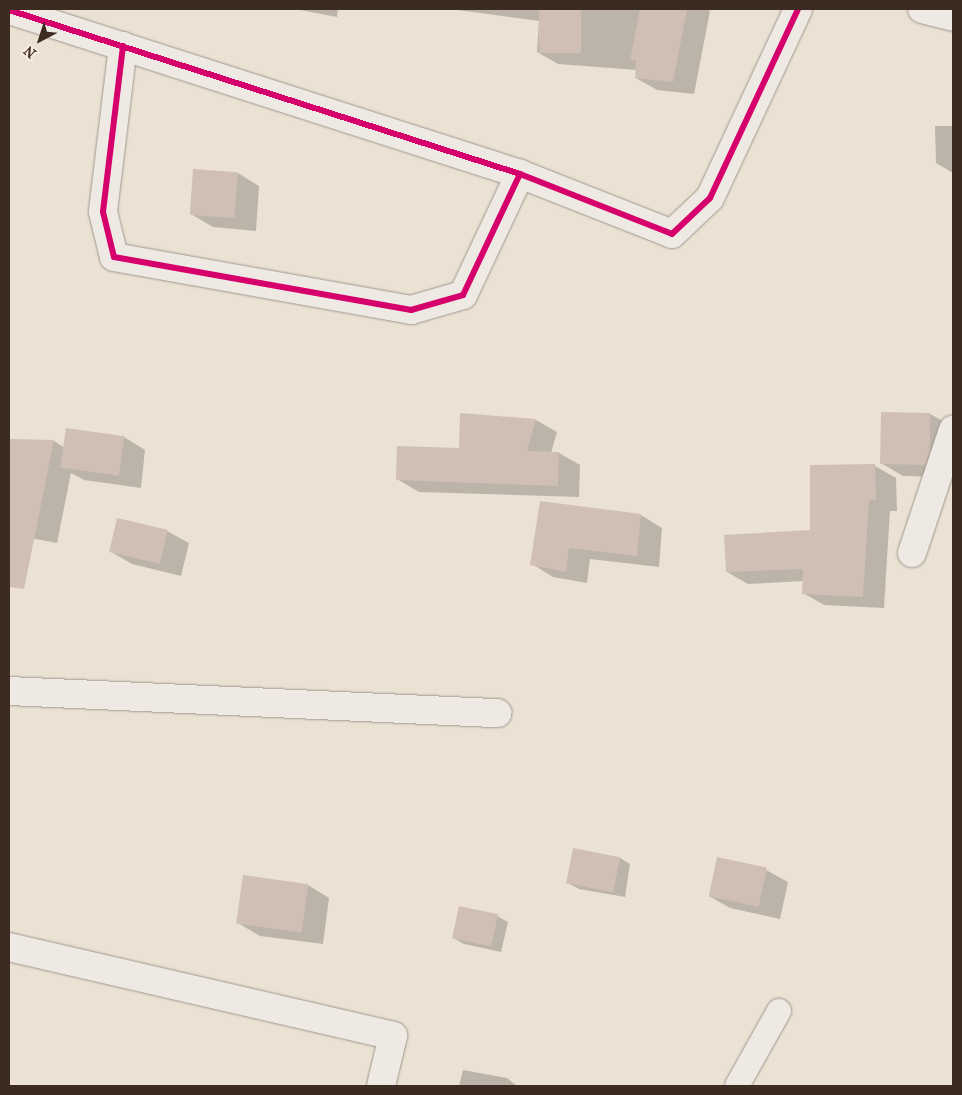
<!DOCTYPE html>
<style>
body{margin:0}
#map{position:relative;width:962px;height:1095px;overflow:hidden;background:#ebe2d4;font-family:"IM FELL French Canon",serif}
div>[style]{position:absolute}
.shadow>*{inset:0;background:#0003}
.building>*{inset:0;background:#d0bfb5;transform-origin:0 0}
.roads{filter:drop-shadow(0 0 1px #9f978e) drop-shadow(0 0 1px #9f978e)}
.service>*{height:24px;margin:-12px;padding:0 12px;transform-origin:12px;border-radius:12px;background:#eeeae3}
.minor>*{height:28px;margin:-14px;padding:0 14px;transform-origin:14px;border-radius:14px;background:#eeeae3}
.cycleway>*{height:6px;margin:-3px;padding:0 3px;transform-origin:3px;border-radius:3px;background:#d6006c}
span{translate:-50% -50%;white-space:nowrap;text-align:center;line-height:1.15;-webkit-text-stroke:4.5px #f8eddd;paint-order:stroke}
.frame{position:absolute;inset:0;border:10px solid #3c2b21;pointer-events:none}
.north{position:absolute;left:15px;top:15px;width:50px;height:50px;-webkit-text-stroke:4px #f8eddd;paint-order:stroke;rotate:220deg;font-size:14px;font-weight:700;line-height:20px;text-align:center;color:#3c2b21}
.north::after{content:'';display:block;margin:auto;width:18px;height:22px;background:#3c2b21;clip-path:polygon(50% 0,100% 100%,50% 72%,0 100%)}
</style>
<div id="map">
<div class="shadow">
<div style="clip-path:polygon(295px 9px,338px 9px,337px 17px)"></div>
<div style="clip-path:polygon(450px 9px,706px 9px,710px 11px,694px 94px,657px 90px,636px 78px,637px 70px,558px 64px,537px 52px,539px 21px)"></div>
<div style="clip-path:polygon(935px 126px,953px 126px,953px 173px,936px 163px)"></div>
<div style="clip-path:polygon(238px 173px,259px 186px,256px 231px,213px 227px,191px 214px)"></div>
<div style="clip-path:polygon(882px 413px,930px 414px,952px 426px,946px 477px,903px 476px,881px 463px)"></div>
<div style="clip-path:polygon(536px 420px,557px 432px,551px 453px,559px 453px,580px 465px,579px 497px,419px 492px,397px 479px)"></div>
<div style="clip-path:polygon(124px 437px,145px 450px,141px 488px,84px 480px,71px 473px,57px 543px,9px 534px,9px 440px,54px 441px,65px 448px)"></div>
<div style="clip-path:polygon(875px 466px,896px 478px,897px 511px,890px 511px,884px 608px,824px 605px,803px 593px,804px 581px,748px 584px,727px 572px,811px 531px)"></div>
<div style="clip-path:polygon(641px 515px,662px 528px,659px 567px,590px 559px,587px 583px,553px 577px,532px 564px)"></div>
<div style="clip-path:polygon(167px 531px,189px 543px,181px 576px,132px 564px,110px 551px)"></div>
<div style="clip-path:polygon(620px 858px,630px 864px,625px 897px,579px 889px,568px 883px)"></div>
<div style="clip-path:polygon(766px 870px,788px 882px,780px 919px,730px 908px,709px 896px)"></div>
<div style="clip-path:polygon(244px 876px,308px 885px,329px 898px,323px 944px,260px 936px,238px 923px)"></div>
<div style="clip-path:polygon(497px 916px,508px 922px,501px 952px,464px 944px,453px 938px)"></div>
<div style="clip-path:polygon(463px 1070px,507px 1078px,517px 1086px,459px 1086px)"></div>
</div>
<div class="building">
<div style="left:539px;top:9px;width:42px;height:44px"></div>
<div style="clip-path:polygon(640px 9px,687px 9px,673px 82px,635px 78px,636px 60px,630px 60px)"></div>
<div style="left:193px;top:169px;width:45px;height:46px;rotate:4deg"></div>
<div style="clip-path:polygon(881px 412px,930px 413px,930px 451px,925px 465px,880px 464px)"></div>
<div style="clip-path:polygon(460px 413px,536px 419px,527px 451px,559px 452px,558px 486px,396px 480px,397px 446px,459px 448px)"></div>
<div style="left:66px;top:428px;width:59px;height:40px;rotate:8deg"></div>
<div style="clip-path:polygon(9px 439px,54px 440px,24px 589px,9px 587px)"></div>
<div style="clip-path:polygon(875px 464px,876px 500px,869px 500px,863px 597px,802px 594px,803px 569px,726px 572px,724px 535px,810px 530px,810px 465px)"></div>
<div style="clip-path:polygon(540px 501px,641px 514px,637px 556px,569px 548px,566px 572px,530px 565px)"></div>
<div style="left:117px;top:518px;width:52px;height:35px;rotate:13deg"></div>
<div style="left:573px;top:848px;width:48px;height:36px;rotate:11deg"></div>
<div style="left:717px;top:857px;width:51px;height:40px;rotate:12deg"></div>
<div style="left:243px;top:875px;width:66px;height:49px;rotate:8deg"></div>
<div style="left:459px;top:906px;width:40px;height:33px;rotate:12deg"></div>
</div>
<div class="roads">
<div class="service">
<div style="left:737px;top:1086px;width:86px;rotate:-60.8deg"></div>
</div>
<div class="minor">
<div style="left:922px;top:9px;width:32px;rotate:14deg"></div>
<div style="left:9px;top:10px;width:537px;rotate:17.79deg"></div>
<div style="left:520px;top:174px;width:163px;rotate:21.5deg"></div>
<div style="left:672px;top:234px;width:52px;rotate:-43.5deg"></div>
<div style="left:710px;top:198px;width:208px;rotate:-65deg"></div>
<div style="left:123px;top:46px;width:167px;rotate:96.9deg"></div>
<div style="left:103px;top:212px;width:46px;rotate:76.3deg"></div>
<div style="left:114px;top:257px;width:302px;rotate:10.1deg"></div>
<div style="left:411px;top:310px;width:54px;rotate:-16.1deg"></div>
<div style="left:463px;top:295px;width:134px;rotate:-64.8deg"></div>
<div style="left:912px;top:553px;width:130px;rotate:-71.6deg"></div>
<div style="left:9px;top:691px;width:489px;rotate:2.6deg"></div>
<div style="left:9px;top:947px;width:394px;rotate:13deg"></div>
<div style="left:393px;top:1036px;width:51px;rotate:103.5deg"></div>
</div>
</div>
<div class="cycleway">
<div style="left:9px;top:10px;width:537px;rotate:17.79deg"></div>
<div style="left:520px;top:174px;width:163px;rotate:21.5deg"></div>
<div style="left:672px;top:234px;width:52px;rotate:-43.5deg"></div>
<div style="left:710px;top:198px;width:208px;rotate:-65deg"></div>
<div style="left:123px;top:46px;width:167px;rotate:96.9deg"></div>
<div style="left:103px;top:212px;width:46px;rotate:76.3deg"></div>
<div style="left:114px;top:257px;width:302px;rotate:10.1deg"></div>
<div style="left:411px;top:310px;width:54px;rotate:-16.1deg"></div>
<div style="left:463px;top:295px;width:134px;rotate:-64.8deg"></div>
</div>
<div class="frame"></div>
<div class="north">N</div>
</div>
